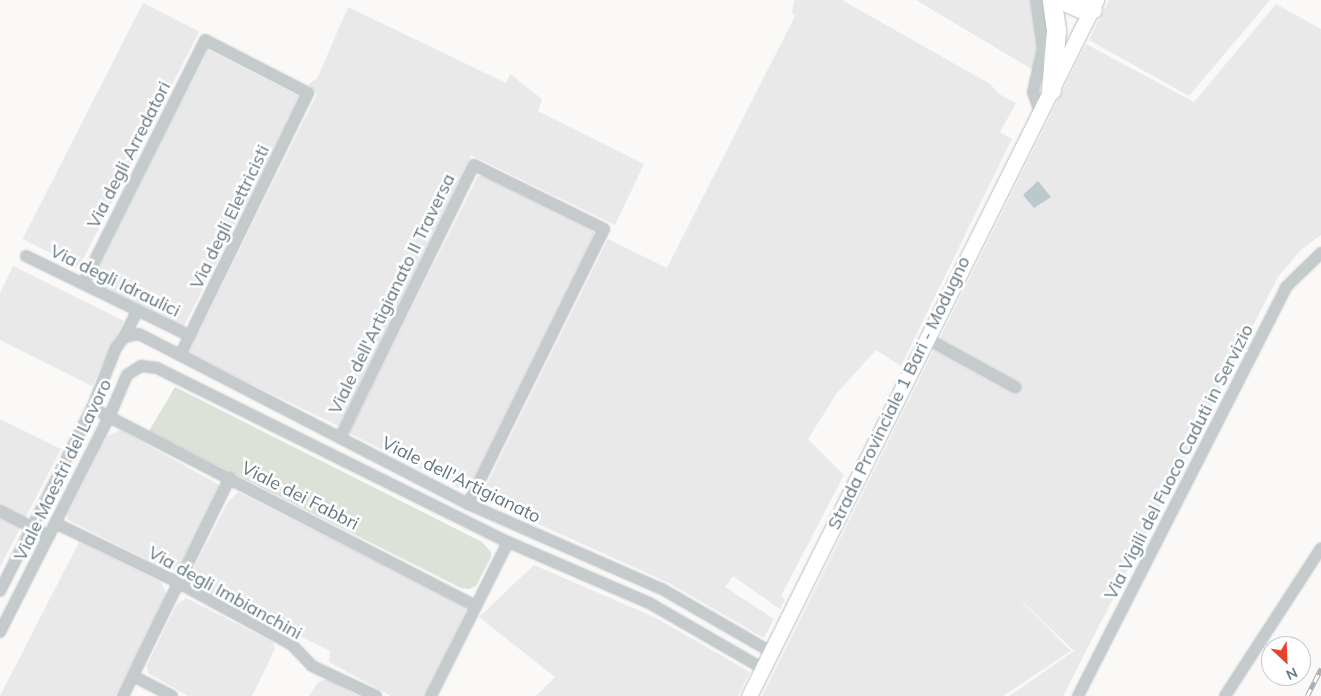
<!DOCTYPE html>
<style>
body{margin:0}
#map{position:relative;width:1321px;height:696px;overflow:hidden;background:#faf9f7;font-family:Mulish,sans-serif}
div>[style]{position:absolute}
.built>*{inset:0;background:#e8e9e8;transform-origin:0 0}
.green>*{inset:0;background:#dce2d8}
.water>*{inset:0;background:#bbc9cc}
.roads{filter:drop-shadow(0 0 1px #b7bec1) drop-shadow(0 0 1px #b7bec1)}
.street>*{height:10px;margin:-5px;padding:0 5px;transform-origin:5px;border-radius:5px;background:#c5cacd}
.secondary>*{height:15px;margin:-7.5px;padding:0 7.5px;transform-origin:7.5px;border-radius:7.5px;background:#fff}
.highway>*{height:19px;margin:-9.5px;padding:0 9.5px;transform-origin:9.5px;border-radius:9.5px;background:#fff}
.rail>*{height:4.5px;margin-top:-2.25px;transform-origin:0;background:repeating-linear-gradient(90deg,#fff 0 8px,#a5adb2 0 16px);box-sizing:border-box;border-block:1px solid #a5adb2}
span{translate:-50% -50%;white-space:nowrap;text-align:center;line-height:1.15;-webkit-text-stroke:5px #fff;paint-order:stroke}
.street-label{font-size:18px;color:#647883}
.north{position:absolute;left:1261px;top:636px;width:50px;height:50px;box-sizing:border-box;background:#fff;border:1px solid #c1c9cd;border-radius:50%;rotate:155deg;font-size:14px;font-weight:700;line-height:20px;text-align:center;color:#647883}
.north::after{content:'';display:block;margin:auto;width:18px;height:22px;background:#e7442a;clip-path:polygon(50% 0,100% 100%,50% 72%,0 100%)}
</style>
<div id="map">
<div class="built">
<div style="clip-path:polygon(794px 0,842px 0,990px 84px,999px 94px,1016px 103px,1000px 132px,1012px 139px,901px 366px,876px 350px,837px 393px,808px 439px,844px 475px,781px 596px,785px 600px,780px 609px,733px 576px,725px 587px,774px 619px,764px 638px,669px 583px,480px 498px,608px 239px,667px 268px,795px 16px,792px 13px)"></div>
<div style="clip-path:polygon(916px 0,1032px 0,1038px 48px,1033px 70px)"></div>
<div style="clip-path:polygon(1109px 0,1270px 0,1189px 96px,1089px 40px)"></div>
<div style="left:143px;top:3px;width:63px;height:265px;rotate:27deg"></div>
<div style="clip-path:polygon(1276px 4px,1321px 29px,1321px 235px,1301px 250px,1278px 277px,1063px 696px,1009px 696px,1074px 651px,1007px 587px,1071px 651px,1003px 696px,762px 696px,1086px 44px,1194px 102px)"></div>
<div style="clip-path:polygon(348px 7px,506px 83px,510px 74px,542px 99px,538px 111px,644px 164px,615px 225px,471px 155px,339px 426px,188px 354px,317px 94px,308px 84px,317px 79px)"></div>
<div style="left:208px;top:50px;width:104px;height:258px;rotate:27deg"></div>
<div style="clip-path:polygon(478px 176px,485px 176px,592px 229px,595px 235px,467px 492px,349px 433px)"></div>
<div style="clip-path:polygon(13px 266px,124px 321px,92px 386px,0 340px,0 293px)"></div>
<div style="clip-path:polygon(0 419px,61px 449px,0 567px)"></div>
<div style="clip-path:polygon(121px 430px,219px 485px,220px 492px,179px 568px,168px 570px,68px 520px,67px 515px,107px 436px)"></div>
<div style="clip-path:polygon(238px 492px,465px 606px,466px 611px,425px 696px,391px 696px,329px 662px,330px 651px,196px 585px,192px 572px,228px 502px)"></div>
<div style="clip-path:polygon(79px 542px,161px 582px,168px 597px,115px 696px,0 696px)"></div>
<div style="clip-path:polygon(534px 565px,654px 617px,750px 672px,738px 696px,536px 696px,555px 677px,479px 617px)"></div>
<div style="clip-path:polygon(186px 598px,273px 642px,275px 649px,252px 696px,188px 696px,148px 673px,147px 665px,177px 604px)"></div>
<div style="clip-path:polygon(327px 679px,359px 696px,309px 696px,318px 682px)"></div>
</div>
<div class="green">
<div style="clip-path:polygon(175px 387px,482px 542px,491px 552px,491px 557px,476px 586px,469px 589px,461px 588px,149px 431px)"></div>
</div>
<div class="water">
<div style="clip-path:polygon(1038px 181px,1051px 197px,1034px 208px,1023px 195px)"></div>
</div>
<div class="roads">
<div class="street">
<div style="left:1036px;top:0;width:49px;rotate:81.7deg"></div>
<div style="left:1043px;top:48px;width:45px;rotate:102.8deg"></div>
<div style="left:1033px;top:92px;width:21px;rotate:71deg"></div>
<div style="left:26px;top:256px;width:182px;rotate:26deg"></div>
<div style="left:83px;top:284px;width:273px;rotate:-63.4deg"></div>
<div style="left:205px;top:40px;width:116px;rotate:27.2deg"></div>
<div style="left:308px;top:93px;width:292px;rotate:116deg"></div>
<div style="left:124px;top:337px;width:30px;rotate:-63deg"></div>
<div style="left:926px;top:338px;width:102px;rotate:28.8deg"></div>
<div style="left:92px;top:408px;width:430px;rotate:27.3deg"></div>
<div style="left:340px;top:438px;width:304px;rotate:-63.9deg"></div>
<div style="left:474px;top:165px;width:145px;rotate:26.2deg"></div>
<div style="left:604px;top:229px;width:307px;rotate:116.3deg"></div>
<div style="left:0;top:511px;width:55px;rotate:27deg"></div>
<div style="left:55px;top:523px;width:138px;rotate:25.8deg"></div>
<div style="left:179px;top:583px;width:128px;rotate:28.6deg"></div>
<div style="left:291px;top:644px;width:30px;rotate:46deg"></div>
<div style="left:312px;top:666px;width:71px;rotate:25.1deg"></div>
<div style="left:0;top:591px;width:205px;rotate:-63.3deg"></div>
<div style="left:92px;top:408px;width:65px;rotate:-68.2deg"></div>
<div style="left:116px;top:348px;width:14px;rotate:-54deg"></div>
<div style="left:124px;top:337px;width:15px;rotate:-11deg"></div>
<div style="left:139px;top:334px;width:370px;rotate:27.3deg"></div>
<div style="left:468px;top:504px;width:212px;rotate:23.7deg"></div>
<div style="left:662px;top:589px;width:126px;rotate:30deg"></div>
<div style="left:0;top:632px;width:241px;rotate:-63.1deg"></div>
<div style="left:109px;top:417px;width:46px;rotate:-66.8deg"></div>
<div style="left:127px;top:375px;width:17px;rotate:-33deg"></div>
<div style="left:141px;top:366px;width:16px;rotate:7deg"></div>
<div style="left:157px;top:368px;width:392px;rotate:26.4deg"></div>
<div style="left:508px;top:542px;width:156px;rotate:23.4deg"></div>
<div style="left:651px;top:604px;width:128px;rotate:30deg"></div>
<div style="left:133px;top:676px;width:44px;rotate:27.1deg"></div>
<div style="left:123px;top:696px;width:243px;rotate:-63.9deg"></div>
<div style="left:431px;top:696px;width:172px;rotate:-63.4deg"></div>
<div style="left:1078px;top:696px;width:459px;rotate:-63deg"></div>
<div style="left:1286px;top:287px;width:49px;rotate:-44.2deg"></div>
<div style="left:1225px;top:696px;width:176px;rotate:-57deg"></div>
</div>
<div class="secondary">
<div style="left:749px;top:696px;width:778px;rotate:-63.5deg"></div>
</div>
<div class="highway">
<div style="left:1062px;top:0;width:20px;rotate:24deg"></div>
<div style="left:1080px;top:8px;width:12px;rotate:5deg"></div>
<div style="left:1051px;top:90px;width:60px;rotate:-85.2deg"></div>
<div style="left:1056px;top:30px;width:30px;rotate:-98deg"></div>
</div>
</div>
<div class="rail">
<div style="left:1307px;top:696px;width:31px;rotate:-63deg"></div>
</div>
<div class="street-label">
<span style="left:129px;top:155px;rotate:-63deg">Via degli Arredatori</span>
<span style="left:230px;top:217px;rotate:-64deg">Via degli Elettricisti</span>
<span style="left:115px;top:281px;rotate:26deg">Via degli Idraulici</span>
<span style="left:392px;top:294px;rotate:-64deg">Viale dell'Artigianato II Traversa</span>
<span style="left:899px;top:393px;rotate:-64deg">Strada Provinciale 1 Bari - Modugno</span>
<span style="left:1179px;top:462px;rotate:-63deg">Via Vigili del Fuoco Caduti in Servizio</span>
<span style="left:63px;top:470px;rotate:-64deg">Viale Maestri del Lavoro</span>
<span style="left:461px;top:480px;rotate:26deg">Viale dell'Artigianato</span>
<span style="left:300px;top:496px;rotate:27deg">Viale dei Fabbri</span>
<span style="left:225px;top:593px;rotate:29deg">Via degli Imbianchini</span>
</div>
<div class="north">N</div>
</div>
